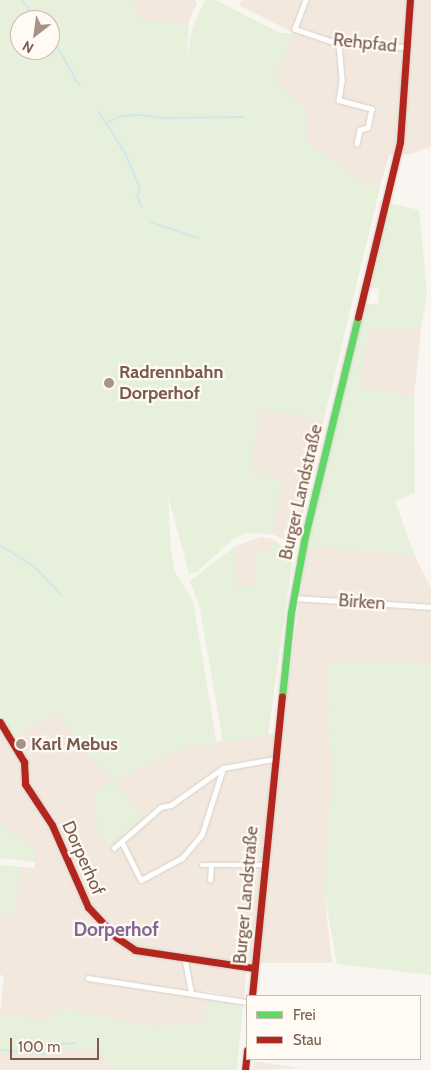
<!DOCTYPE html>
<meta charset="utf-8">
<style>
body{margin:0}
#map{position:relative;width:431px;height:1070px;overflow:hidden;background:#f9f5f0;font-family:Cabin,sans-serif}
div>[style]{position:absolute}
.residential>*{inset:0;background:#f2e8de}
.green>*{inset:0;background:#e7f0db}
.stream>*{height:2px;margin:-1px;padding:0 1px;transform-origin:1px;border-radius:1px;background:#d0e8ea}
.roads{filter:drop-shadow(0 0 1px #d7d1cb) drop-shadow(0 0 1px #d7d1cb)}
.street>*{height:4.5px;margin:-2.25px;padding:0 2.25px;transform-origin:2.25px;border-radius:2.25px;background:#fefefd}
.fast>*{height:7px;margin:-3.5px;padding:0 3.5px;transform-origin:3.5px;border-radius:3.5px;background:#63d668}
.jam>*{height:7px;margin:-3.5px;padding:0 3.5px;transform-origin:3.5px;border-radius:3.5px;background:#b3261e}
.dots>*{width:14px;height:14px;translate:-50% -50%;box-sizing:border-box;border:2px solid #fffaf3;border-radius:50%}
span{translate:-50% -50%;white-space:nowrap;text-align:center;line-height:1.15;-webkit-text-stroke:4.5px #fffaf3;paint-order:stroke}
.street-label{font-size:18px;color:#7a5c4d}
.poi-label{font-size:18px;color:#7a5c4d;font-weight:700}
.left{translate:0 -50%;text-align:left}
.neighbourhood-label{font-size:19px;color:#846695;font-weight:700}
.legend{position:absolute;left:246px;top:995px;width:175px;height:65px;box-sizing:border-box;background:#fffaf3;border:1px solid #cabbb1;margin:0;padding:6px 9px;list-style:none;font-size:15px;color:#7a5c4d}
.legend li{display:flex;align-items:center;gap:10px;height:25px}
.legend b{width:25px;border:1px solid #cabbb1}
.north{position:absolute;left:10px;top:10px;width:50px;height:50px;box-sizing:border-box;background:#fffaf3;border:1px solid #cabbb1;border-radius:50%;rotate:210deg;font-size:14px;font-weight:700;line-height:20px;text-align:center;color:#7a5c4d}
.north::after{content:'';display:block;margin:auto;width:18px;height:22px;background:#a69286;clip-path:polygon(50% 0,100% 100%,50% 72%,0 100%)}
.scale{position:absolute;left:10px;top:1038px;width:89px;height:22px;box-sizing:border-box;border:2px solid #7a5c4d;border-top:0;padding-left:6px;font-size:15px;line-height:18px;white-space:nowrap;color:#7a5c4d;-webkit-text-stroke:4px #fffaf3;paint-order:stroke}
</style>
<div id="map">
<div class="residential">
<div style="clip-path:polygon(133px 0,195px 0,197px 3px,188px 23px,138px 20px)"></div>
<div style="clip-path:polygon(242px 0,431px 0,431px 146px,411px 154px,389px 155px,380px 187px,359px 180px,307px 143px,306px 108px,273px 78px,293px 33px,239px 5px)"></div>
<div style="clip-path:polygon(369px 329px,421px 329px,414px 397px,359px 387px)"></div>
<div style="clip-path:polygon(259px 408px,324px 419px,296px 545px,272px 534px,275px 512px,251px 470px)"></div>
<div style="clip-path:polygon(261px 537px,274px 539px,272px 552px,256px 552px,257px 585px,237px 588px,235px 546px)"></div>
<div style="clip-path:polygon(307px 547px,414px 554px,431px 588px,431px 663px,327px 662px,332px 780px,324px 892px,332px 963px,247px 963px,244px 999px,206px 991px,206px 1022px,154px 1026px,64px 1009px,42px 1020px,0 1014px,4px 977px,0 974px,0 911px,13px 916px,21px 867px,35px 868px,35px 850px,0 825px,0 729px,9px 740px,57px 710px,75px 739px,114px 780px,188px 746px,281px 733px)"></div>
<div style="clip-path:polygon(99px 1049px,111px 1070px,0 1070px,0 1053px)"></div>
<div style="clip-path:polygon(254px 1061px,301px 1068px,253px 1070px)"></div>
</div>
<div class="green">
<div style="clip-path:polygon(evenodd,0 0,133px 0,138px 20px,189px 23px,187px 55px,193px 26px,205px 0,215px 0,280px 33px,294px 33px,274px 78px,306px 108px,307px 143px,359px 180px,380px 187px,324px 419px,259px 409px,251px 470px,282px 481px,272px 534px,245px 533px,232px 540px,197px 572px,189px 574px,168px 495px,171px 551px,175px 572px,193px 601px,217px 745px,188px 746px,114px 780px,144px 817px,110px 847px,97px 831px,95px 790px,114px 780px,75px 739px,57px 710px,13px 737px,0 717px,0 0,20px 20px,50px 20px,50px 50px,20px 50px,20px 20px)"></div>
<div style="clip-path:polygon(389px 203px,419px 210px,427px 293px,421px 329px,369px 329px,359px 387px,414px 397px,415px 493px,395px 501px,414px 554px,307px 547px,365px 304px,378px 304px,379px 289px,368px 287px)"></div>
<div style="clip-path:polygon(274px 539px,293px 557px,268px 735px,223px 742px,200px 609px,190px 581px,235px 546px,237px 588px,256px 585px,256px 552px,272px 552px)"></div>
<div style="clip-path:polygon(327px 661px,431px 663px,431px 975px,337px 964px,324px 892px,332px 780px)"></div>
<div style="clip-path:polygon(0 825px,35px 850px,35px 862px,0 858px)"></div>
<div style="clip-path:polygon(0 865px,21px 867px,13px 916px,0 911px)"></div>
<div style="clip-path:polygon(206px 996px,243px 1004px,237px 1070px,111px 1070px,99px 1049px,0 1053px,0 1014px,42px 1020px,64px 1009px,154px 1026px,206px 1022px)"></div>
</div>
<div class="stream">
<div style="left:22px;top:0;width:24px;rotate:55deg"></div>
<div style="left:50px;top:34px;width:59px;rotate:60.4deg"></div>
<div style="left:99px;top:112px;width:49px;rotate:57.6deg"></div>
<div style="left:125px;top:153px;width:38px;rotate:67deg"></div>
<div style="left:140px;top:188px;width:9px;rotate:111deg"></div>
<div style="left:137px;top:196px;width:12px;rotate:66deg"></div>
<div style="left:109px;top:122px;width:13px;rotate:-29deg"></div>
<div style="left:120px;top:116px;width:21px;rotate:-3deg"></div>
<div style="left:141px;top:115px;width:19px;rotate:9deg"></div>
<div style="left:160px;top:118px;width:84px;rotate:-0.7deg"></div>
<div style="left:151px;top:222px;width:50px;rotate:18.8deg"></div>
<div style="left:0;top:545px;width:43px;rotate:32.6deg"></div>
<div style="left:36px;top:568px;width:38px;rotate:47deg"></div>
<div style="left:0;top:1050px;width:45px;rotate:5.1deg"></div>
<div style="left:45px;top:1054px;width:20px;rotate:-30deg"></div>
<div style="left:62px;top:1044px;width:13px;rotate:-4deg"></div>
</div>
<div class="roads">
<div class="street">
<div style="left:306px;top:0;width:31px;rotate:111deg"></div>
<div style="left:295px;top:29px;width:46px;rotate:18.8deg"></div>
<div style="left:339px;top:44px;width:68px;rotate:2.5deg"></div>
<div style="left:339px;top:44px;width:37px;rotate:85deg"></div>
<div style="left:342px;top:81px;width:19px;rotate:99deg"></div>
<div style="left:339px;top:100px;width:34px;rotate:15deg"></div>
<div style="left:372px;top:109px;width:19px;rotate:102deg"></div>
<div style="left:368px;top:128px;width:8px;rotate:166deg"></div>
<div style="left:360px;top:130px;width:14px;rotate:102deg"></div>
<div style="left:293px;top:598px;width:138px;rotate:3.7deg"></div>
<div style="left:122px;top:842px;width:42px;rotate:63.4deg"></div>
<div style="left:141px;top:880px;width:47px;rotate:-28.2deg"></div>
<div style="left:182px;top:858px;width:31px;rotate:-50deg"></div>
<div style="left:202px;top:834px;width:69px;rotate:-72.3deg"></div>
<div style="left:114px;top:848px;width:62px;rotate:-41.1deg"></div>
<div style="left:161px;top:807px;width:10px;rotate:-11deg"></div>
<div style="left:171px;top:805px;width:64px;rotate:-35.4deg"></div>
<div style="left:223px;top:768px;width:52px;rotate:-10deg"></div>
<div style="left:202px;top:865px;width:62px"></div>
<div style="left:210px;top:880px;width:14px;rotate:-86deg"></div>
<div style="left:185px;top:959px;width:33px;rotate:79deg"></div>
<div style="left:88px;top:978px;width:161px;rotate:8.6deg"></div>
</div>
<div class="fast">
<div style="left:282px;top:697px;width:85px;rotate:-84deg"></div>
<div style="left:291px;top:612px;width:77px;rotate:-79.6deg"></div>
<div style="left:305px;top:536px;width:225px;rotate:-76.4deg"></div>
</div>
<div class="jam">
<div style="left:358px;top:317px;width:180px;rotate:-76.5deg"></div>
<div style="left:400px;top:142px;width:142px;rotate:-86deg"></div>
<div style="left:0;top:722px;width:47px;rotate:59deg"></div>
<div style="left:24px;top:762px;width:22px;rotate:87deg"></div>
<div style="left:25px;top:784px;width:49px;rotate:56.6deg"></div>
<div style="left:52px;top:825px;width:90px;rotate:66.3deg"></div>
<div style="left:88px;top:907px;width:41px;rotate:47deg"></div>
<div style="left:116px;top:937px;width:23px;rotate:34deg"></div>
<div style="left:135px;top:950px;width:120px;rotate:8.6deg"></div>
<div style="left:252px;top:996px;width:301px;rotate:-84.3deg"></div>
<div style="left:245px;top:1070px;width:20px;rotate:-84deg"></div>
</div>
</div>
<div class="dots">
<div style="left:109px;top:383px;background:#a69286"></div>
<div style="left:21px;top:744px;background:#a69286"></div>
</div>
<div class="street-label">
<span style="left:365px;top:43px;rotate:6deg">Rehpfad</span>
<span style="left:301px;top:492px;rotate:-77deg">Burger Landstraße</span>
<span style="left:362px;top:602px;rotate:4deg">Birken</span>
<span style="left:83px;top:858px;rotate:66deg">Dorperhof</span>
<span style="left:246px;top:895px;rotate:-85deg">Burger Landstraße</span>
</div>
<div class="poi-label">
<span class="left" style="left:119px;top:383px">Radrennbahn<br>Dorperhof</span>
<span class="left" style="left:31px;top:744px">Karl Mebus</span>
</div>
<div class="neighbourhood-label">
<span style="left:116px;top:930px">Dorperhof</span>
</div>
<ul class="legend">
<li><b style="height:6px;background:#63d668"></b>Frei</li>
<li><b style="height:6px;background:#b3261e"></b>Stau</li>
</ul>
<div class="north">N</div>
<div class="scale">100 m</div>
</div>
